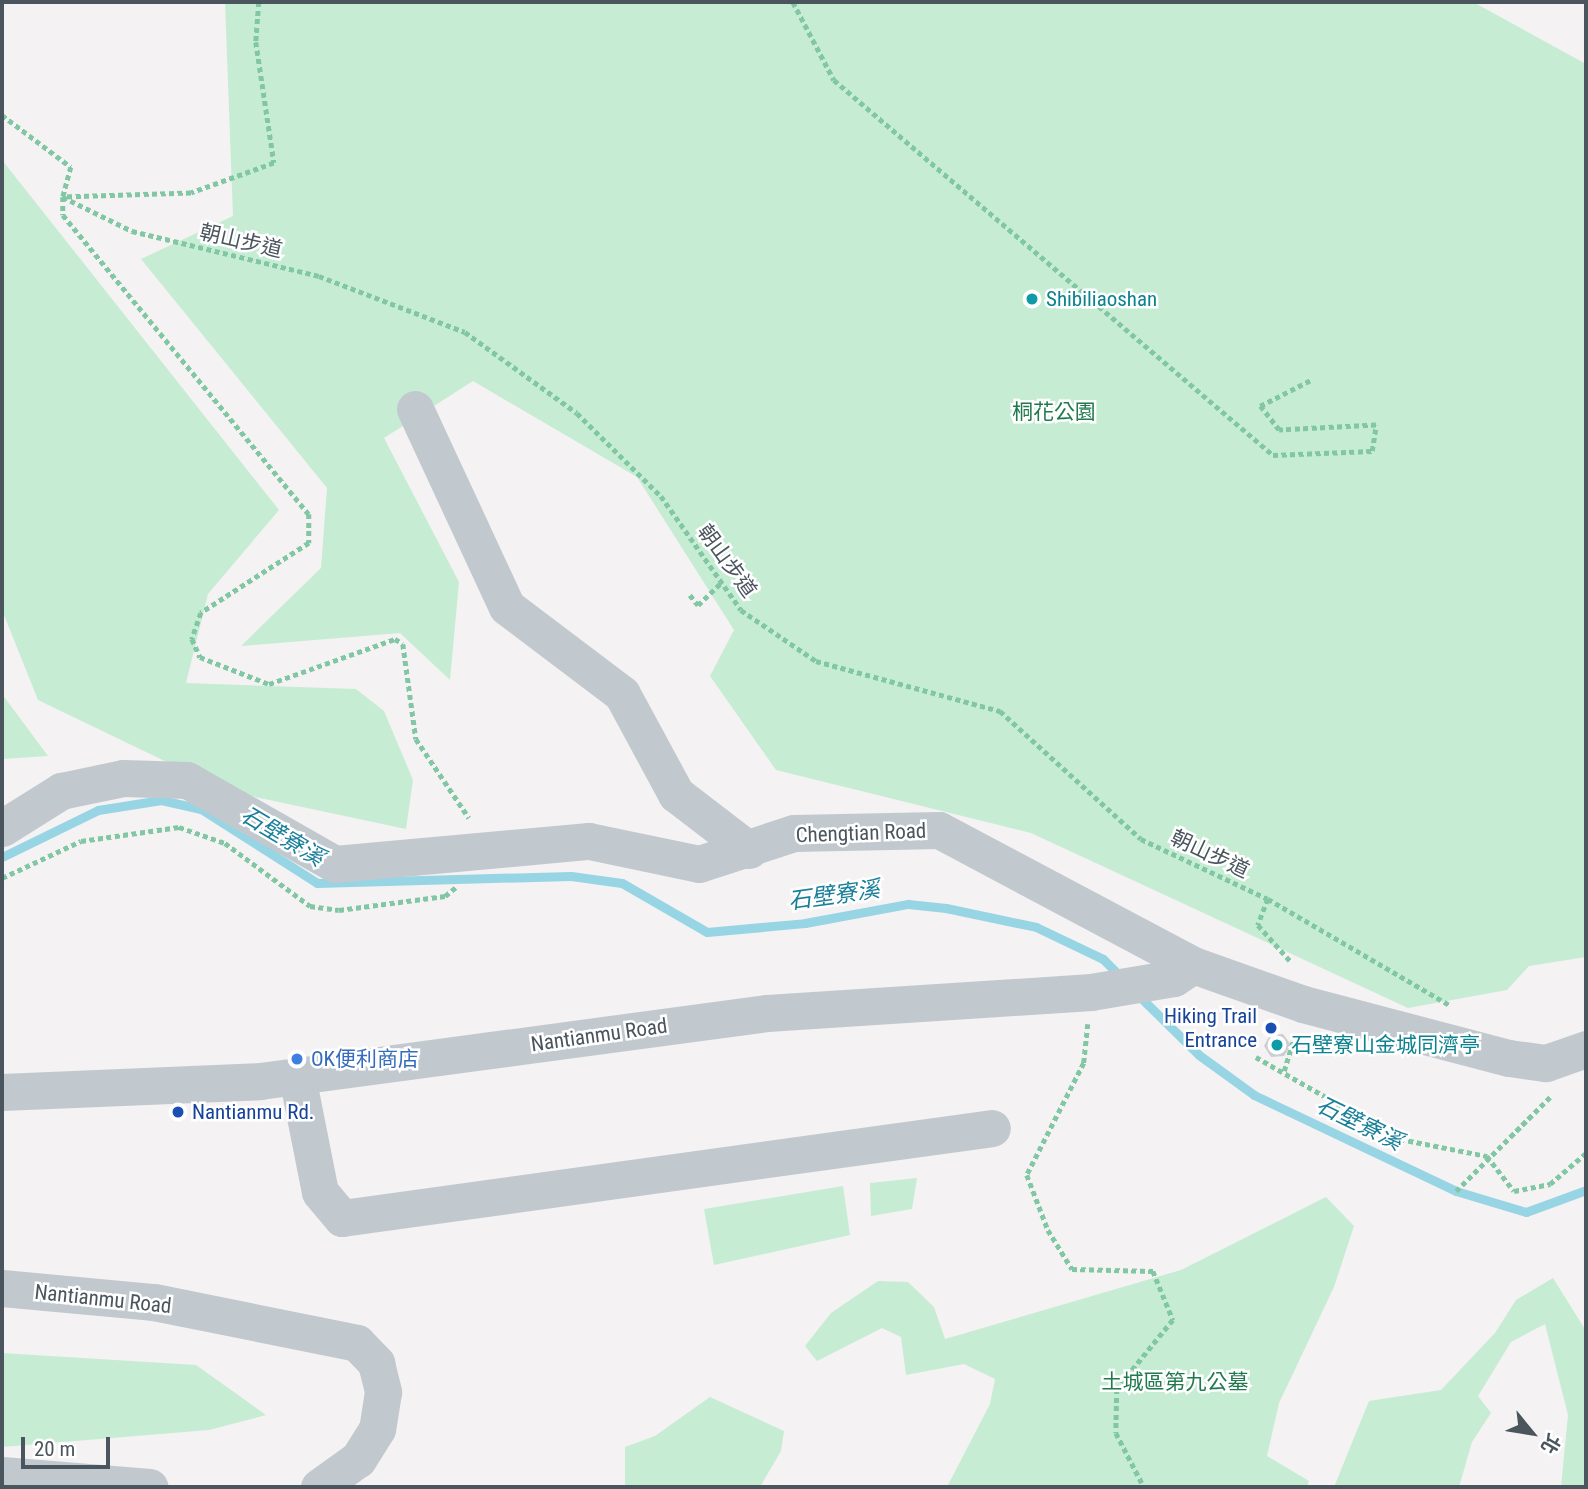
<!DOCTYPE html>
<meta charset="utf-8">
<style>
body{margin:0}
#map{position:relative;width:1588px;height:1489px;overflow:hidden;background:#f4f2f2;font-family:"Roboto Condensed","Noto Sans TC",sans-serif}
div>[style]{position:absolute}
.green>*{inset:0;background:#c6ecd4}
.stream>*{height:9px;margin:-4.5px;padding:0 4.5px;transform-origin:4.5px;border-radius:4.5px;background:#97d5e4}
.building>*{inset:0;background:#ccced4}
.path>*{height:4.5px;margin-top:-2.25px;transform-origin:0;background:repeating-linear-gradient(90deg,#81c7a4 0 5px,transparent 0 8.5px)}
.minor>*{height:37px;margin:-18.5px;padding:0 18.5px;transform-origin:18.5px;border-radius:18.5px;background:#c1c9cf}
.dots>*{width:19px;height:19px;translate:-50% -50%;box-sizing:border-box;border:4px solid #fff;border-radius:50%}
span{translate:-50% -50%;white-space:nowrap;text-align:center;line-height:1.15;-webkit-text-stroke:5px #fff;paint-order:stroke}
.street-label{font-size:21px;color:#4b555e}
.culture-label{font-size:21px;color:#0d838f}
.left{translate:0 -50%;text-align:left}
.park-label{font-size:21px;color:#217a4d}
.transit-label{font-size:21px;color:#164399}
.right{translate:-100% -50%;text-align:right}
.shop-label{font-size:21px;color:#366cbe}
.water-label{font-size:23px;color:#1a809a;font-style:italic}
.frame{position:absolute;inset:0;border:4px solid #4b555e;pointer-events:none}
.north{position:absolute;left:1497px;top:1398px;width:70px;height:70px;-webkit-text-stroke:5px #fff;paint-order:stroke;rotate:120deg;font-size:19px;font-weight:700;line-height:28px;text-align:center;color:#4b555e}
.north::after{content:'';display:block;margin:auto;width:24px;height:32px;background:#4b555e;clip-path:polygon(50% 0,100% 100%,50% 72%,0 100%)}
.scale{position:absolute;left:21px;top:1437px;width:89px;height:32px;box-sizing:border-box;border:4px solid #4b555e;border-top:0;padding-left:9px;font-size:21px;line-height:24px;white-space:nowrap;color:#4b555e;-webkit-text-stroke:5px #fff;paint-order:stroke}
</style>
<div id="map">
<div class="green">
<div style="clip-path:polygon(225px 2px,1473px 2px,1586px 64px,1586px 957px,1529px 966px,1507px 990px,1408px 1008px,1031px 833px,776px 770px,710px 676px,734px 630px,637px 477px,473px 381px,384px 438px,459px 582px,450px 680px,400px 633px,241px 646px,321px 568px,327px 488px,141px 259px,233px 216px)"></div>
<div style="clip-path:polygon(2px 160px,279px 510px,208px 594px,186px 683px,356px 689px,384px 711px,413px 780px,406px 829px,227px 791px,38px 700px,2px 610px)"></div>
<div style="clip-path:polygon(2px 694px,48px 756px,2px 759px)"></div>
<div style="clip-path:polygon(917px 1178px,912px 1209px,871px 1216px,870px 1183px)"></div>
<div style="clip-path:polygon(843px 1186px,850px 1235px,714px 1265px,704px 1209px)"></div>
<div style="clip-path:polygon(1326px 1197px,1354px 1226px,1334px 1287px,1279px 1403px,1267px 1456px,1309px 1481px,1307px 1487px,947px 1487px,990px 1404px,995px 1379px,964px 1364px,906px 1375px,901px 1337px,882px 1328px,817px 1361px,805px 1346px,831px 1313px,878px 1281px,908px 1282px,934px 1307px,945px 1339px,1181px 1270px)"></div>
<div style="clip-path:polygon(1553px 1278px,1586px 1331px,1586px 1487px,1561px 1487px,1568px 1415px,1545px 1324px,1511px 1342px,1478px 1396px,1491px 1413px,1472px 1442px,1459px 1487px,1334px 1487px,1369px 1401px,1441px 1390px,1495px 1333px,1516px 1300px)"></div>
<div style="clip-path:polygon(2px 1353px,196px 1365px,266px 1415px,209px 1430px,2px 1447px)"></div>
<div style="clip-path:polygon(710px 1397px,784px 1431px,781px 1451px,760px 1487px,625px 1487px,625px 1447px,655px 1436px)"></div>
</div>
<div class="stream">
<div style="left:2px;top:857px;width:107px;rotate:-26.1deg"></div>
<div style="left:98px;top:810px;width:64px;rotate:-9deg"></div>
<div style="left:161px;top:800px;width:41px;rotate:12.7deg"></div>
<div style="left:201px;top:809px;width:138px;rotate:32.5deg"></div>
<div style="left:317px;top:883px;width:254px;rotate:-1.6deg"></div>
<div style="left:571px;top:876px;width:51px;rotate:7.8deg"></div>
<div style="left:622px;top:883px;width:98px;rotate:30deg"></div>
<div style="left:707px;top:932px;width:98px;rotate:-5.2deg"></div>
<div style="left:805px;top:923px;width:105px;rotate:-10.5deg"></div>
<div style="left:908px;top:904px;width:38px;rotate:6deg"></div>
<div style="left:946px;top:908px;width:92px;rotate:11.9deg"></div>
<div style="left:1036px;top:927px;width:74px;rotate:25.5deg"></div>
<div style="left:1103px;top:959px;width:27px;rotate:45deg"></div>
<div style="left:1136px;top:993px;width:88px;rotate:44.5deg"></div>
<div style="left:1199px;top:1055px;width:68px;rotate:36deg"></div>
<div style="left:1254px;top:1095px;width:224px;rotate:25.4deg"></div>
<div style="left:1456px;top:1191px;width:73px;rotate:16.7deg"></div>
<div style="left:1526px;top:1212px;width:64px;rotate:-20.1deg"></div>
</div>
<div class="building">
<div style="clip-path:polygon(1283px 1034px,1291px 1045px,1284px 1056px,1271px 1057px,1264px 1046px,1270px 1035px)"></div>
</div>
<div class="path">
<div style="left:259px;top:2px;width:40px;rotate:94.3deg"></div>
<div style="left:256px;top:42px;width:122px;rotate:81.5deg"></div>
<div style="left:274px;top:163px;width:88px;rotate:160.1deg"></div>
<div style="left:191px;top:193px;width:128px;rotate:178.2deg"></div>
<div style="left:63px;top:197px;width:18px;rotate:90deg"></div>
<div style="left:63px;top:215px;width:387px;rotate:50.6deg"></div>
<div style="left:309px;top:514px;width:29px;rotate:90deg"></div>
<div style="left:309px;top:543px;width:129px;rotate:147.1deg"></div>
<div style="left:201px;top:613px;width:28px;rotate:109deg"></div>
<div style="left:192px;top:639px;width:20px;rotate:66deg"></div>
<div style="left:200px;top:657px;width:74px;rotate:21.4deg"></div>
<div style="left:269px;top:684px;width:134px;rotate:-19.7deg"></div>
<div style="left:395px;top:639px;width:9px;rotate:32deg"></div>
<div style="left:403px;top:644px;width:96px;rotate:82.2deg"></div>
<div style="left:416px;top:739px;width:95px;rotate:56.1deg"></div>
<div style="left:793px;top:2px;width:88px;rotate:62.3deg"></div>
<div style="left:834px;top:80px;width:577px;rotate:40.5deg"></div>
<div style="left:1273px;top:455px;width:99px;rotate:-2.3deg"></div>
<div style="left:1372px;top:451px;width:26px;rotate:-81deg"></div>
<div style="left:1376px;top:425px;width:97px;rotate:177deg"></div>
<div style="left:1279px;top:430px;width:31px;rotate:-128deg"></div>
<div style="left:1260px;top:406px;width:57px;rotate:-27deg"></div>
<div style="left:2px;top:115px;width:86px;rotate:37deg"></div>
<div style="left:71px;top:167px;width:31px;rotate:105deg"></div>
<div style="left:63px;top:197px;width:77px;rotate:26.2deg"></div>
<div style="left:132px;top:231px;width:192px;rotate:13.5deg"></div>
<div style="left:319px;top:276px;width:156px;rotate:21deg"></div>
<div style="left:465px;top:332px;width:138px;rotate:35.9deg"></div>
<div style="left:577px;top:413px;width:118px;rotate:44.7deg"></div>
<div style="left:661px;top:496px;width:139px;rotate:54.9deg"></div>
<div style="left:741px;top:610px;width:91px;rotate:34.2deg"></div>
<div style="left:816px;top:661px;width:191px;rotate:15.2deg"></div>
<div style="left:1000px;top:711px;width:190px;rotate:42.2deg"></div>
<div style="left:1141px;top:839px;width:140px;rotate:25.3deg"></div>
<div style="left:1268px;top:899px;width:212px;rotate:30.3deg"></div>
<div style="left:690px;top:595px;width:13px;rotate:51deg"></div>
<div style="left:698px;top:605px;width:33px;rotate:-44deg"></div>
<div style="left:2px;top:878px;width:87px;rotate:-25.1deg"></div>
<div style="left:81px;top:841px;width:99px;rotate:-8.1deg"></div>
<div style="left:179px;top:827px;width:49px;rotate:19.2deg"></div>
<div style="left:225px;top:843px;width:106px;rotate:36.5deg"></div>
<div style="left:310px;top:906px;width:29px;rotate:8deg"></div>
<div style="left:339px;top:910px;width:107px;rotate:-7.5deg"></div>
<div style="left:445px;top:896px;width:14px;rotate:-39deg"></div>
<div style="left:1268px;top:899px;width:28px;rotate:111deg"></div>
<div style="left:1258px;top:925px;width:51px;rotate:48.2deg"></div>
<div style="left:1088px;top:1024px;width:39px;rotate:96deg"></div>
<div style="left:1084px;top:1063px;width:126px;rotate:117deg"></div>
<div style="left:1027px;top:1175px;width:59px;rotate:69.1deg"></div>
<div style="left:1048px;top:1230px;width:46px;rotate:58.4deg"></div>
<div style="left:1072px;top:1269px;width:81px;rotate:1.4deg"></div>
<div style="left:1153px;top:1271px;width:53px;rotate:67.8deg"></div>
<div style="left:1173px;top:1320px;width:89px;rotate:129.1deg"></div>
<div style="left:1117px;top:1389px;width:44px;rotate:91.3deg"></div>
<div style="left:1116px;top:1433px;width:61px;rotate:62.6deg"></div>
<div style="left:1256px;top:1057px;width:166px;rotate:29.7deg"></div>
<div style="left:1400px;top:1139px;width:89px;rotate:11.1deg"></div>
<div style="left:1487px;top:1156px;width:44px;rotate:52.4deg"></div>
<div style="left:1514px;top:1191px;width:37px;rotate:-11deg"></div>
<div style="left:1550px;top:1184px;width:48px;rotate:-40.7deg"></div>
<div style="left:1284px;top:1071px;width:38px;rotate:-73deg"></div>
<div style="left:1456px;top:1191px;width:134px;rotate:-45deg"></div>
</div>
<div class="minor">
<div style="left:415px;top:409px;width:218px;rotate:65.1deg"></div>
<div style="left:507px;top:607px;width:144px;rotate:37.1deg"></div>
<div style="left:622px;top:694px;width:114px;rotate:61.6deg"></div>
<div style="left:676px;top:794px;width:92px;rotate:37.5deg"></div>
<div style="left:2px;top:828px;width:70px;rotate:-32.1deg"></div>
<div style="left:61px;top:791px;width:63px;rotate:-11.8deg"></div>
<div style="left:123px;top:778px;width:64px;rotate:1.8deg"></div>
<div style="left:187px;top:780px;width:170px;rotate:29.6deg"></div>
<div style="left:335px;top:864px;width:255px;rotate:-5.2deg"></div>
<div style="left:589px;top:841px;width:112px;rotate:11.8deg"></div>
<div style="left:699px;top:864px;width:100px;rotate:-18.1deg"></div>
<div style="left:794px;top:833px;width:145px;rotate:-1.2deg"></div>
<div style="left:939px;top:830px;width:288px;rotate:28deg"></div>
<div style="left:1193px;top:965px;width:117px;rotate:19.5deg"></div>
<div style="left:1303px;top:1004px;width:213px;rotate:14.7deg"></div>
<div style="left:1509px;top:1058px;width:37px;rotate:8deg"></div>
<div style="left:1546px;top:1063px;width:42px;rotate:-19.3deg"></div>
<div style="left:297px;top:1076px;width:118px;rotate:78.8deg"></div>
<div style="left:320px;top:1192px;width:34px;rotate:50deg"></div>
<div style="left:342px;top:1218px;width:656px;rotate:-7.88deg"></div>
<div style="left:2px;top:1092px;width:258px;rotate:-2.4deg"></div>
<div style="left:260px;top:1081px;width:512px;rotate:-7.64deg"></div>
<div style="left:767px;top:1013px;width:325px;rotate:-3.7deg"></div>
<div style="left:1091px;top:992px;width:84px;rotate:-9.6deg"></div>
<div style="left:1174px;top:978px;width:23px;rotate:-34deg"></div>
<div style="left:2px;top:1288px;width:153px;rotate:5.3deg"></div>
<div style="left:154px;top:1302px;width:207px;rotate:11.4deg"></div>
<div style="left:357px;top:1343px;width:28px;rotate:46deg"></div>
<div style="left:376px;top:1363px;width:30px;rotate:76deg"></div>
<div style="left:383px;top:1392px;width:37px;rotate:99deg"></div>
<div style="left:377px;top:1429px;width:36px;rotate:122deg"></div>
<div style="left:358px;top:1459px;width:48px;rotate:144.3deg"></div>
<div style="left:2px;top:1475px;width:148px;rotate:4.6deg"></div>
</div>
<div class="dots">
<div style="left:1032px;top:299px;background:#0f9aa8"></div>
<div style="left:1271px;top:1028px;background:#1a4fb4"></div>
<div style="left:1277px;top:1045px;background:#0f9aa8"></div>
<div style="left:297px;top:1059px;background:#3f7fe0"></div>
<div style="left:178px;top:1112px;background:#1a4fb4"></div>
</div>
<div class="street-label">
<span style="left:241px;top:241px;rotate:13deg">朝山步道</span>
<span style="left:727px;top:561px;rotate:54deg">朝山步道</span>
<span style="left:861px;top:833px;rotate:-2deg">Chengtian Road</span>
<span style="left:1210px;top:854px;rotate:25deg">朝山步道</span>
<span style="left:599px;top:1035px;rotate:-8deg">Nantianmu Road</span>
<span style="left:103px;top:1299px;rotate:6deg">Nantianmu Road</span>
</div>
<div class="culture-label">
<span class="left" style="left:1046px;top:299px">Shibiliaoshan</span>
<span class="left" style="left:1291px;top:1045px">石壁寮山金城同濟亭</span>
</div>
<div class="park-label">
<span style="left:1054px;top:412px">桐花公園</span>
<span style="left:1175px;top:1382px">土城區第九公墓</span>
</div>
<div class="transit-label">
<span class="right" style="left:1257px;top:1028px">Hiking Trail<br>Entrance</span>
<span class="left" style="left:192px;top:1112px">Nantianmu Rd.</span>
</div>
<div class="shop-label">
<span class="left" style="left:311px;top:1059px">OK便利商店</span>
</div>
<div class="water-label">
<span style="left:282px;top:837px;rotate:31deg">石壁寮溪</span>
<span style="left:834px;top:896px;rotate:-8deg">石壁寮溪</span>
<span style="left:1359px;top:1124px;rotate:26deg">石壁寮溪</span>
</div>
<div class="frame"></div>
<div class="north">北</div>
<div class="scale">20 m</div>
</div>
